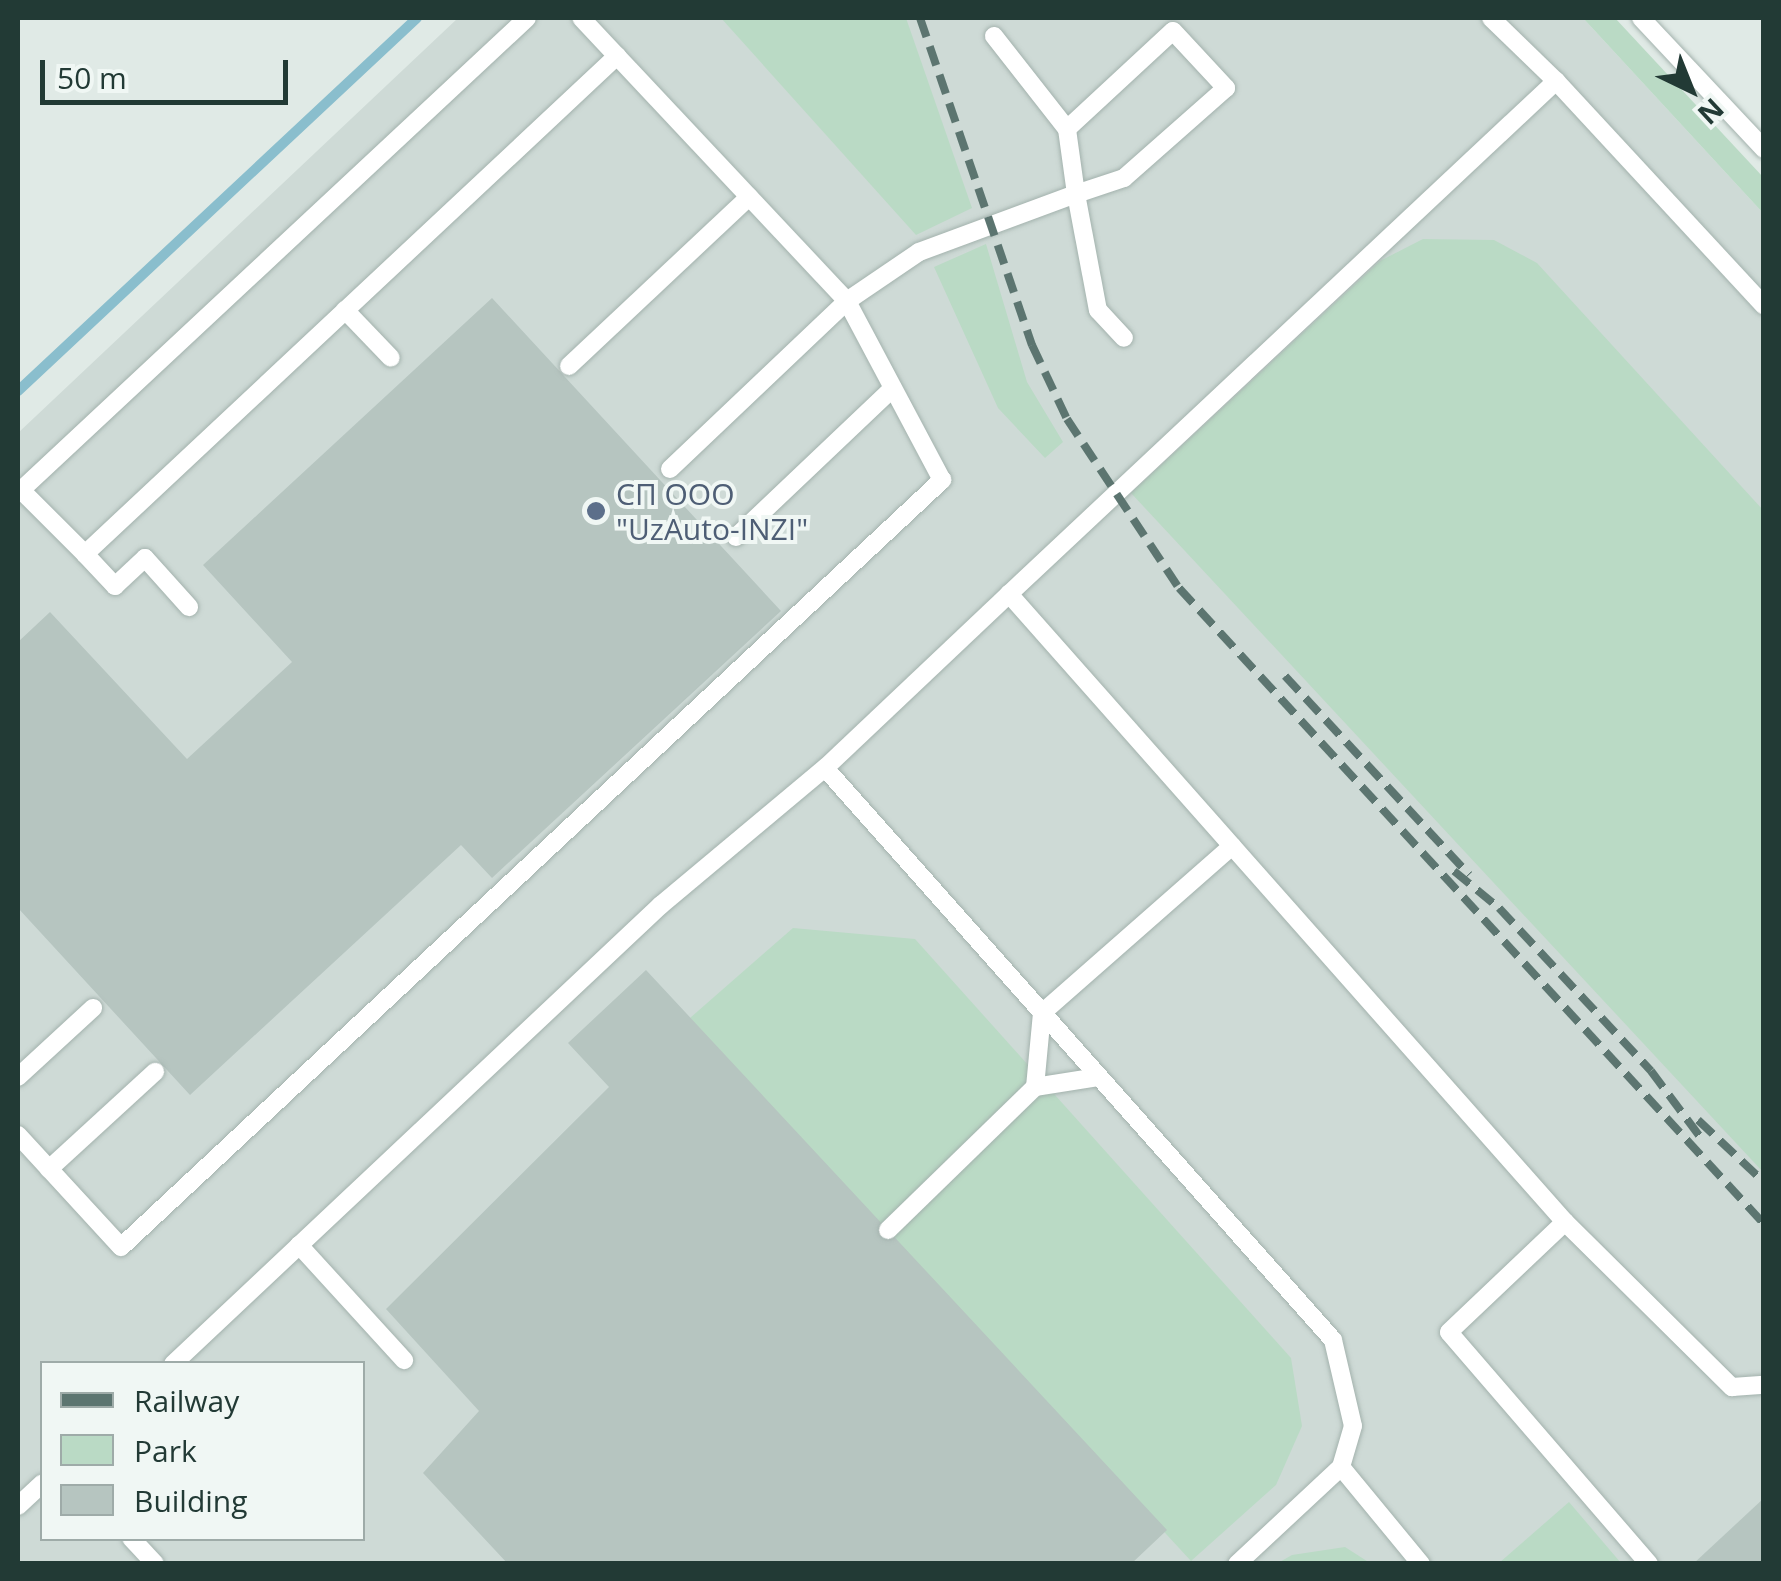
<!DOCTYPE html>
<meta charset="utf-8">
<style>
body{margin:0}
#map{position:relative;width:1781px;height:1581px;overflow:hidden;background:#e0eae6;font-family:"Open Sans",sans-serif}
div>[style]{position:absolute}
.built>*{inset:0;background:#cedad6}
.green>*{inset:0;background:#badac5}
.stream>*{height:10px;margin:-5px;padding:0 5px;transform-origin:5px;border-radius:5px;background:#8abecd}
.building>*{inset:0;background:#b6c5c0}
.roads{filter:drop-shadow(0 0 2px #a3b2ad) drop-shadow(0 0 2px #a3b2ad)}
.service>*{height:18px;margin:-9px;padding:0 9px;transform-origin:9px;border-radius:9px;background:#fff}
.rail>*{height:8px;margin-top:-4px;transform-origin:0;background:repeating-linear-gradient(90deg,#5c7570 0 20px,transparent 0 30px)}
.dots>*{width:28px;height:28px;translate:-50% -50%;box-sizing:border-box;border:5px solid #f0f7f4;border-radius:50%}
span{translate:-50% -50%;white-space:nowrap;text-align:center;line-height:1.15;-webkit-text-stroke:8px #f0f7f4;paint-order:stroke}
.service-label{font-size:30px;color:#4e5e75}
.left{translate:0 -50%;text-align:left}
.frame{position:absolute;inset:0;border:20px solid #223a35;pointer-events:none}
.legend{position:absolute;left:40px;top:1361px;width:325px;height:180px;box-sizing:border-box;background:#f0f7f4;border:2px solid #9eaba8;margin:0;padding:12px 18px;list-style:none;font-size:30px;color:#223a35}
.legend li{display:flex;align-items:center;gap:20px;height:50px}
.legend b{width:50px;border:2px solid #9eaba8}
.north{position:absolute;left:1641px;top:40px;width:100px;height:100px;-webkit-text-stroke:8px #f0f7f4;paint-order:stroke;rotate:137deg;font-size:28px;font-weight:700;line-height:40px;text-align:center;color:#223a35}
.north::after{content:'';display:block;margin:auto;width:35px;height:45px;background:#223a35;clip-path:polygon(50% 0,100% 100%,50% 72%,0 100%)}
.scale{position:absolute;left:40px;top:60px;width:248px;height:45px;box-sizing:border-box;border:5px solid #223a35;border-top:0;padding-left:12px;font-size:30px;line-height:35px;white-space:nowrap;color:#223a35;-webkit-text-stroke:8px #f0f7f4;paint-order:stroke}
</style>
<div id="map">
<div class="built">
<div style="clip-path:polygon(evenodd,458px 18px,1583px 18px,1763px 213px,1763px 1563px,18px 1564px,18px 433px,458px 18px,42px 1364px,362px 1364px,362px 1538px,42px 1538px,42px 1364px)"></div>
</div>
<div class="green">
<div style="clip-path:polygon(721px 18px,906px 18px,972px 208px,916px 235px)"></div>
<div style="clip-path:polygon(1583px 18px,1615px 18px,1763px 177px,1763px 213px)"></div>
<div style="clip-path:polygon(1423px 239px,1494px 240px,1537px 263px,1763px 510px,1763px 1172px,1131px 493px,1380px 261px)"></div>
<div style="clip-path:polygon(986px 244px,1027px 382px,1063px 442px,1045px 458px,998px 408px,934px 267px)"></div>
<div style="clip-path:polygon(793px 928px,915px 939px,1291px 1358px,1302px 1426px,1276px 1485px,1191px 1561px,690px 1018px)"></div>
<div style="clip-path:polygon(1569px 1502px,1621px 1563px,1499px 1563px)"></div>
<div style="clip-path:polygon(1345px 1547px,1370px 1563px,1278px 1563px,1292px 1555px)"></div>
</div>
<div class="stream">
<div style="left:18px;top:391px;width:546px;rotate:-43.07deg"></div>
</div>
<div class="building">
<div style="clip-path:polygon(492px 298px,781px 611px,492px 878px,461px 845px,190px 1095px,18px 908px,18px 642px,50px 612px,187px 759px,292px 662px,203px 565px)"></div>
<div style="clip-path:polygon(646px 970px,1167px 1530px,1131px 1564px,508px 1564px,423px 1473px,479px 1411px,386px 1309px,609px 1087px,568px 1043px)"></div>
<div style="clip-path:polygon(1764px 1498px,1764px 1564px,1693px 1564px)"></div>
</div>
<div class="roads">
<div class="service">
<div style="left:1491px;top:18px;width:91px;rotate:44.1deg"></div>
<div style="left:1641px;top:18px;width:180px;rotate:46.8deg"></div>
<div style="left:1173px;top:31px;width:78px;rotate:47.1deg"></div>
<div style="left:1226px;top:88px;width:136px;rotate:138.6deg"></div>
<div style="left:1124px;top:178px;width:51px;rotate:161.6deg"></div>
<div style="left:1076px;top:194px;width:66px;rotate:-97.9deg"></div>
<div style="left:1067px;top:129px;width:144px;rotate:-42.8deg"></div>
<div style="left:994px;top:36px;width:118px;rotate:51.9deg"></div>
<div style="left:345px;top:310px;width:66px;rotate:46.2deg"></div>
<div style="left:569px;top:366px;width:247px;rotate:-43.2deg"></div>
<div style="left:670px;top:469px;width:244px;rotate:-43.5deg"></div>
<div style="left:847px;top:301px;width:87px;rotate:-34.2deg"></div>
<div style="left:919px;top:252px;width:167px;rotate:-20.3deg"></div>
<div style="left:1076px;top:194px;width:118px;rotate:79.3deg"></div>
<div style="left:1098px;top:310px;width:38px;rotate:47deg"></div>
<div style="left:21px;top:490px;width:91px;rotate:45deg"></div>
<div style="left:85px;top:554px;width:729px;rotate:-43.11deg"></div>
<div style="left:18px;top:493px;width:696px;rotate:-43.02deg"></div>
<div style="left:736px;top:537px;width:216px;rotate:-43.5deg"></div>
<div style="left:85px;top:554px;width:44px;rotate:46.8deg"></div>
<div style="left:115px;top:586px;width:41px;rotate:-43deg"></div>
<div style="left:145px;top:558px;width:66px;rotate:48.1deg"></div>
<div style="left:825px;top:768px;width:253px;rotate:-43.4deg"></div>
<div style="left:18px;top:1077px;width:102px;rotate:-42.6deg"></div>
<div style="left:1098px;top:1077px;width:64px;rotate:171deg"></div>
<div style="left:1035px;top:1087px;width:74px;rotate:-84.6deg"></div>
<div style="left:1042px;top:1013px;width:253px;rotate:-41.3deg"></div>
<div style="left:18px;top:1135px;width:152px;rotate:47.4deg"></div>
<div style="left:121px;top:1247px;width:1124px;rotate:-43.05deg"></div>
<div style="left:942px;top:480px;width:203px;rotate:-118deg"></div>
<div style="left:847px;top:301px;width:388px;rotate:-133.2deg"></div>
<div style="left:49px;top:1169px;width:144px;rotate:-42.5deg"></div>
<div style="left:1565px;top:1222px;width:235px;rotate:44.7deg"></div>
<div style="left:1732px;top:1387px;width:32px;rotate:-4deg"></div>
<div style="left:888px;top:1230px;width:205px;rotate:-44.2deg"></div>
<div style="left:299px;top:1245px;width:156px;rotate:47.6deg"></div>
<div style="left:173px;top:1364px;width:670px;rotate:-43.25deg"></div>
<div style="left:661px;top:905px;width:214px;rotate:-39.9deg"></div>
<div style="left:825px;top:768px;width:765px;rotate:48.39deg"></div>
<div style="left:1333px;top:1340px;width:88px;rotate:76.9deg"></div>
<div style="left:1353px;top:1426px;width:43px;rotate:106.3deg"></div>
<div style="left:18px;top:1506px;width:33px;rotate:-43deg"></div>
<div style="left:131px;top:1538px;width:35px;rotate:47deg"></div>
<div style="left:1237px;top:1564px;width:142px;rotate:-43deg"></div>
<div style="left:1341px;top:1467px;width:126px;rotate:50.5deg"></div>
<div style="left:1649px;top:1564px;width:306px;rotate:-130.8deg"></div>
<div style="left:1449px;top:1332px;width:160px;rotate:-43.5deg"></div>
<div style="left:1565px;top:1222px;width:839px;rotate:-131.52deg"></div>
<div style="left:1009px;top:594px;width:750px;rotate:-43.16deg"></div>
<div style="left:1556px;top:81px;width:306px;rotate:47.2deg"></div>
</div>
</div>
<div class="rail">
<div style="left:920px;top:18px;width:346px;rotate:71.1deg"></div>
<div style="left:1032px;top:345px;width:82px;rotate:64.7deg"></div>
<div style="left:1067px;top:419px;width:203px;rotate:56.5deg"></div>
<div style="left:1179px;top:588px;width:864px;rotate:47.39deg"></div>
<div style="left:1285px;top:676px;width:271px;rotate:47.2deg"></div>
<div style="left:1454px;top:871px;width:58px;rotate:39.4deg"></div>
<div style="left:1499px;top:908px;width:223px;rotate:47deg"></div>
<div style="left:1651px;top:1071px;width:89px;rotate:53.3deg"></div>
<div style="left:1698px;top:1120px;width:91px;rotate:43.2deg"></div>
</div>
<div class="dots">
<div style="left:596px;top:511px;background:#5c6f8a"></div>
</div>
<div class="service-label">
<span class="left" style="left:616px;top:511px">СП ООО<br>"UzAuto-INZI"</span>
</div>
<div class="frame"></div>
<ul class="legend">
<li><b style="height:12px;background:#5c7570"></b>Railway</li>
<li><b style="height:28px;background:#badac5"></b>Park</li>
<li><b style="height:28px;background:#b6c5c0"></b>Building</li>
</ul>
<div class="north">N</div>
<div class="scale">50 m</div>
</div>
